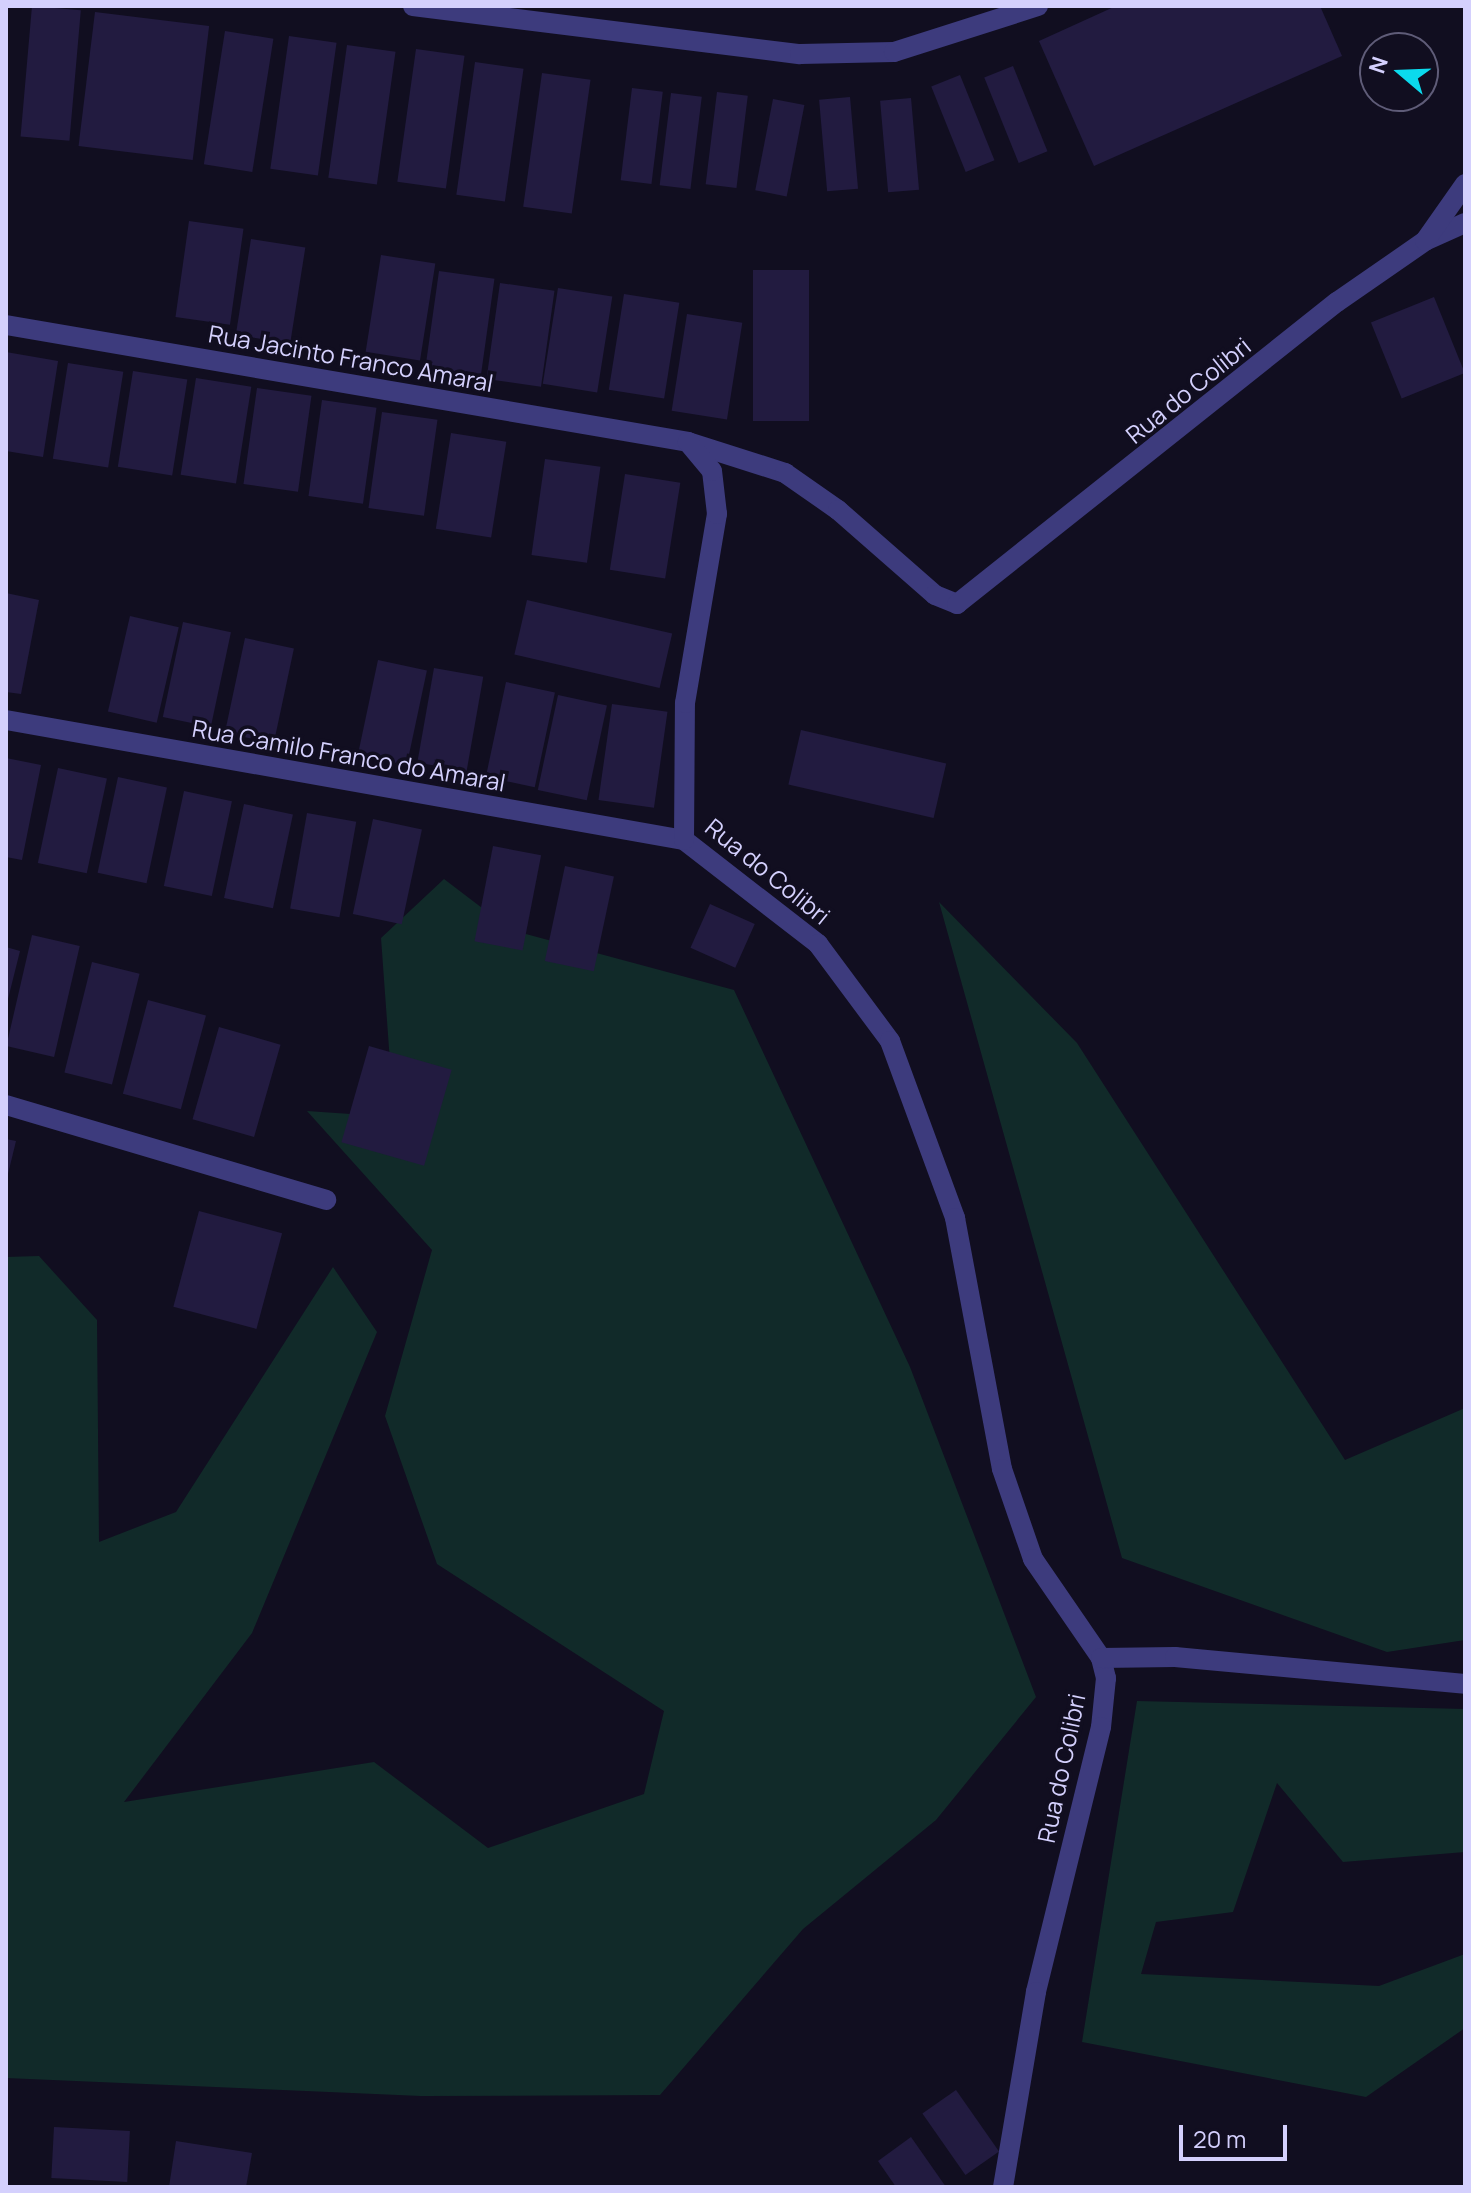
<!DOCTYPE html>
<style>
body{margin:0}
#map{position:relative;width:1471px;height:2193px;overflow:hidden;background:#110e20;font-family:Manrope,sans-serif}
div>[style]{position:absolute}
.green>*{inset:0;background:#112a29}
.building>*{inset:0;background:#221b40;transform-origin:0 0}
.minor>*{height:20px;margin:-10px;padding:0 10px;transform-origin:10px;border-radius:10px;background:#3d3b7d}
span{translate:-50% -50%;white-space:nowrap;text-align:center;line-height:1.15;-webkit-text-stroke:7px #110e20;paint-order:stroke}
.street-label{font-size:24px;color:#d4d0fd}
.frame{position:absolute;inset:0;border:8px solid #d4d0fd;pointer-events:none}
.north{position:absolute;left:1359px;top:32px;width:80px;height:80px;box-sizing:border-box;background:#110e20;border:2px solid #5f5c78;border-radius:50%;rotate:289deg;font-size:22px;font-weight:700;line-height:32px;text-align:center;color:#d4d0fd}
.north::after{content:'';display:block;margin:auto;width:28px;height:36px;background:#0bdaed;clip-path:polygon(50% 0,100% 100%,50% 72%,0 100%)}
.scale{position:absolute;left:1179px;top:2125px;width:108px;height:36px;box-sizing:border-box;border:4px solid #d4d0fd;border-top:0;padding-left:10px;font-size:24px;line-height:28px;white-space:nowrap;color:#d4d0fd;-webkit-text-stroke:6px #110e20;paint-order:stroke}
</style>
<div id="map">
<div class="green">
<div style="clip-path:polygon(444px 879px,511px 930px,734px 990px,910px 1367px,1036px 1697px,936px 1820px,803px 1929px,660px 2095px,421px 2096px,6px 2078px,6px 1257px,39px 1256px,97px 1320px,99px 1542px,176px 1512px,333px 1267px,377px 1332px,252px 1633px,124px 1802px,374px 1762px,488px 1848px,644px 1794px,664px 1711px,437px 1564px,385px 1416px,432px 1250px,307px 1111px,394px 1117px,381px 938px)"></div>
<div style="clip-path:polygon(939px 902px,1077px 1043px,1345px 1460px,1465px 1408px,1465px 1640px,1387px 1652px,1122px 1558px)"></div>
<div style="clip-path:polygon(1137px 1701px,1465px 1709px,1465px 1852px,1343px 1862px,1277px 1783px,1233px 1912px,1156px 1922px,1141px 1974px,1379px 1986px,1465px 1954px,1465px 2028px,1366px 2097px,1082px 2042px)"></div>
</div>
<div class="building">
<div style="left:32px;top:6px;width:49px;height:131px;rotate:5deg"></div>
<div style="clip-path:polygon(1116px 6px,1320px 6px,1342px 56px,1094px 166px,1039px 41px)"></div>
<div style="left:95px;top:12px;width:115px;height:135px;rotate:7deg"></div>
<div style="left:225px;top:31px;width:49px;height:135px;rotate:9deg"></div>
<div style="left:289px;top:36px;width:48px;height:134px;rotate:8deg"></div>
<div style="left:347px;top:45px;width:49px;height:134px;rotate:8deg"></div>
<div style="left:416px;top:49px;width:49px;height:134px;rotate:8deg"></div>
<div style="left:475px;top:62px;width:49px;height:134px;rotate:8deg"></div>
<div style="left:1013px;top:66px;width:92px;height:31px;rotate:68deg"></div>
<div style="left:542px;top:73px;width:49px;height:135px;rotate:8deg"></div>
<div style="left:960px;top:75px;width:92px;height:31px;rotate:68deg"></div>
<div style="left:632px;top:88px;width:31px;height:93px;rotate:7deg"></div>
<div style="left:717px;top:92px;width:31px;height:93px;rotate:7deg"></div>
<div style="left:671px;top:93px;width:31px;height:93px;rotate:7deg"></div>
<div style="left:850px;top:97px;width:92px;height:31px;rotate:85deg"></div>
<div style="left:911px;top:98px;width:92px;height:31px;rotate:85deg"></div>
<div style="left:773px;top:99px;width:32px;height:93px;rotate:11deg"></div>
<div style="left:189px;top:221px;width:55px;height:97px;rotate:8deg"></div>
<div style="left:251px;top:239px;width:55px;height:97px;rotate:9deg"></div>
<div style="left:381px;top:255px;width:55px;height:98px;rotate:9deg"></div>
<div style="left:753px;top:270px;width:56px;height:151px"></div>
<div style="left:439px;top:271px;width:56px;height:97px;rotate:8deg"></div>
<div style="left:500px;top:283px;width:55px;height:97px;rotate:8deg"></div>
<div style="left:558px;top:288px;width:55px;height:97px;rotate:9deg"></div>
<div style="left:624px;top:294px;width:56px;height:97px;rotate:9deg"></div>
<div style="left:1434px;top:297px;width:82px;height:68px;rotate:68deg"></div>
<div style="left:687px;top:314px;width:56px;height:98px;rotate:9deg"></div>
<div style="clip-path:polygon(6px 352px,58px 361px,43px 457px,6px 451px)"></div>
<div style="left:68px;top:363px;width:56px;height:97px;rotate:9deg"></div>
<div style="left:133px;top:371px;width:55px;height:97px;rotate:9deg"></div>
<div style="left:196px;top:378px;width:56px;height:98px;rotate:9deg"></div>
<div style="left:257px;top:388px;width:55px;height:97px;rotate:8deg"></div>
<div style="left:322px;top:400px;width:55px;height:97px;rotate:8deg"></div>
<div style="left:382px;top:412px;width:56px;height:97px;rotate:8deg"></div>
<div style="left:451px;top:433px;width:56px;height:97px;rotate:9deg"></div>
<div style="left:545px;top:459px;width:56px;height:97px;rotate:8deg"></div>
<div style="left:625px;top:474px;width:56px;height:97px;rotate:9deg"></div>
<div style="clip-path:polygon(6px 593px,39px 600px,21px 694px,6px 692px)"></div>
<div style="left:527px;top:600px;width:149px;height:56px;rotate:13deg"></div>
<div style="left:130px;top:616px;width:50px;height:98px;rotate:13deg"></div>
<div style="left:183px;top:622px;width:49px;height:97px;rotate:12deg"></div>
<div style="left:245px;top:638px;width:50px;height:97px;rotate:12deg"></div>
<div style="left:378px;top:660px;width:50px;height:97px;rotate:12deg"></div>
<div style="left:434px;top:668px;width:50px;height:96px;rotate:10deg"></div>
<div style="left:506px;top:682px;width:50px;height:97px;rotate:12deg"></div>
<div style="left:558px;top:695px;width:50px;height:97px;rotate:12deg"></div>
<div style="left:612px;top:704px;width:56px;height:97px;rotate:8deg"></div>
<div style="left:801px;top:730px;width:149px;height:56px;rotate:13deg"></div>
<div style="clip-path:polygon(6px 758px,41px 765px,22px 860px,6px 857px)"></div>
<div style="left:58px;top:768px;width:50px;height:97px;rotate:12deg"></div>
<div style="left:118px;top:777px;width:50px;height:98px;rotate:12deg"></div>
<div style="left:184px;top:791px;width:49px;height:97px;rotate:12deg"></div>
<div style="left:244px;top:804px;width:50px;height:96px;rotate:12deg"></div>
<div style="left:307px;top:813px;width:50px;height:97px;rotate:10deg"></div>
<div style="left:373px;top:819px;width:50px;height:97px;rotate:12deg"></div>
<div style="left:493px;top:846px;width:49px;height:97px;rotate:11deg"></div>
<div style="left:565px;top:866px;width:50px;height:97px;rotate:12deg"></div>
<div style="left:710px;top:904px;width:49px;height:48px;rotate:24deg"></div>
<div style="left:32px;top:935px;width:49px;height:114px;rotate:13deg"></div>
<div style="clip-path:polygon(6px 947px,20px 951px,7px 1003px,6px 1003px)"></div>
<div style="left:92px;top:962px;width:49px;height:114px;rotate:14deg"></div>
<div style="left:148px;top:1000px;width:60px;height:97px;rotate:15deg"></div>
<div style="left:219px;top:1027px;width:64px;height:96px;rotate:16deg"></div>
<div style="left:369px;top:1046px;width:86px;height:100px;rotate:16deg"></div>
<div style="clip-path:polygon(6px 1139px,16px 1141px,7px 1178px,6px 1178px)"></div>
<div style="left:199px;top:1211px;width:86px;height:99px;rotate:15deg"></div>
<div style="left:956px;top:2090px;width:75px;height:41px;rotate:55deg"></div>
<div style="left:54px;top:2127px;width:76px;height:51px;rotate:3deg"></div>
<div style="clip-path:polygon(911px 2137px,946px 2187px,896px 2187px,878px 2161px)"></div>
<div style="clip-path:polygon(176px 2141px,252px 2153px,246px 2187px,169px 2187px)"></div>
</div>
<div class="minor">
<div style="left:413px;top:6px;width:390px;rotate:7.1deg"></div>
<div style="left:800px;top:54px;width:94px;rotate:-1.2deg"></div>
<div style="left:894px;top:52px;width:151px;rotate:-17.7deg"></div>
<div style="left:1425px;top:241px;width:44px;rotate:-24.2deg"></div>
<div style="left:6px;top:325px;width:692px;rotate:9.73deg"></div>
<div style="left:688px;top:442px;width:102px;rotate:17.7deg"></div>
<div style="left:785px;top:473px;width:65px;rotate:34.9deg"></div>
<div style="left:838px;top:510px;width:129px;rotate:41.2deg"></div>
<div style="left:935px;top:595px;width:24px;rotate:22deg"></div>
<div style="left:957px;top:604px;width:485px;rotate:-38.5deg"></div>
<div style="left:1337px;top:302px;width:107px;rotate:-34.7deg"></div>
<div style="left:1425px;top:241px;width:70px;rotate:-54.9deg"></div>
<div style="left:6px;top:720px;width:689px;rotate:10.04deg"></div>
<div style="left:684px;top:840px;width:170px;rotate:37.8deg"></div>
<div style="left:818px;top:944px;width:121px;rotate:53.4deg"></div>
<div style="left:890px;top:1041px;width:189px;rotate:69.8deg"></div>
<div style="left:955px;top:1218px;width:255px;rotate:79.4deg"></div>
<div style="left:1002px;top:1469px;width:95px;rotate:71deg"></div>
<div style="left:1033px;top:1559px;width:120px;rotate:55.5deg"></div>
<div style="left:1101px;top:1658px;width:21px;rotate:76deg"></div>
<div style="left:1106px;top:1678px;width:49px;rotate:95.8deg"></div>
<div style="left:1101px;top:1727px;width:273px;rotate:103.8deg"></div>
<div style="left:1036px;top:1992px;width:198px;rotate:99.6deg"></div>
<div style="left:684px;top:840px;width:137px;rotate:-89.6deg"></div>
<div style="left:685px;top:703px;width:192px;rotate:-80.4deg"></div>
<div style="left:717px;top:514px;width:43px;rotate:-96.6deg"></div>
<div style="left:712px;top:471px;width:38px;rotate:-130deg"></div>
<div style="left:6px;top:1105px;width:334px;rotate:16.5deg"></div>
<div style="left:1101px;top:1658px;width:74px;rotate:-0.8deg"></div>
<div style="left:1175px;top:1657px;width:291px;rotate:5.3deg"></div>
</div>
<div class="street-label">
<span style="left:351px;top:358px;rotate:10deg">Rua Jacinto Franco Amaral</span>
<span style="left:1188px;top:390px;rotate:-39deg">Rua do Colibri</span>
<span style="left:349px;top:755px;rotate:10deg">Rua Camilo Franco do Amaral</span>
<span style="left:768px;top:871px;rotate:39deg">Rua do Colibri</span>
<span style="left:1061px;top:1768px;rotate:-78deg">Rua do Colibri</span>
</div>
<div class="frame"></div>
<div class="north">N</div>
<div class="scale">20 m</div>
</div>
